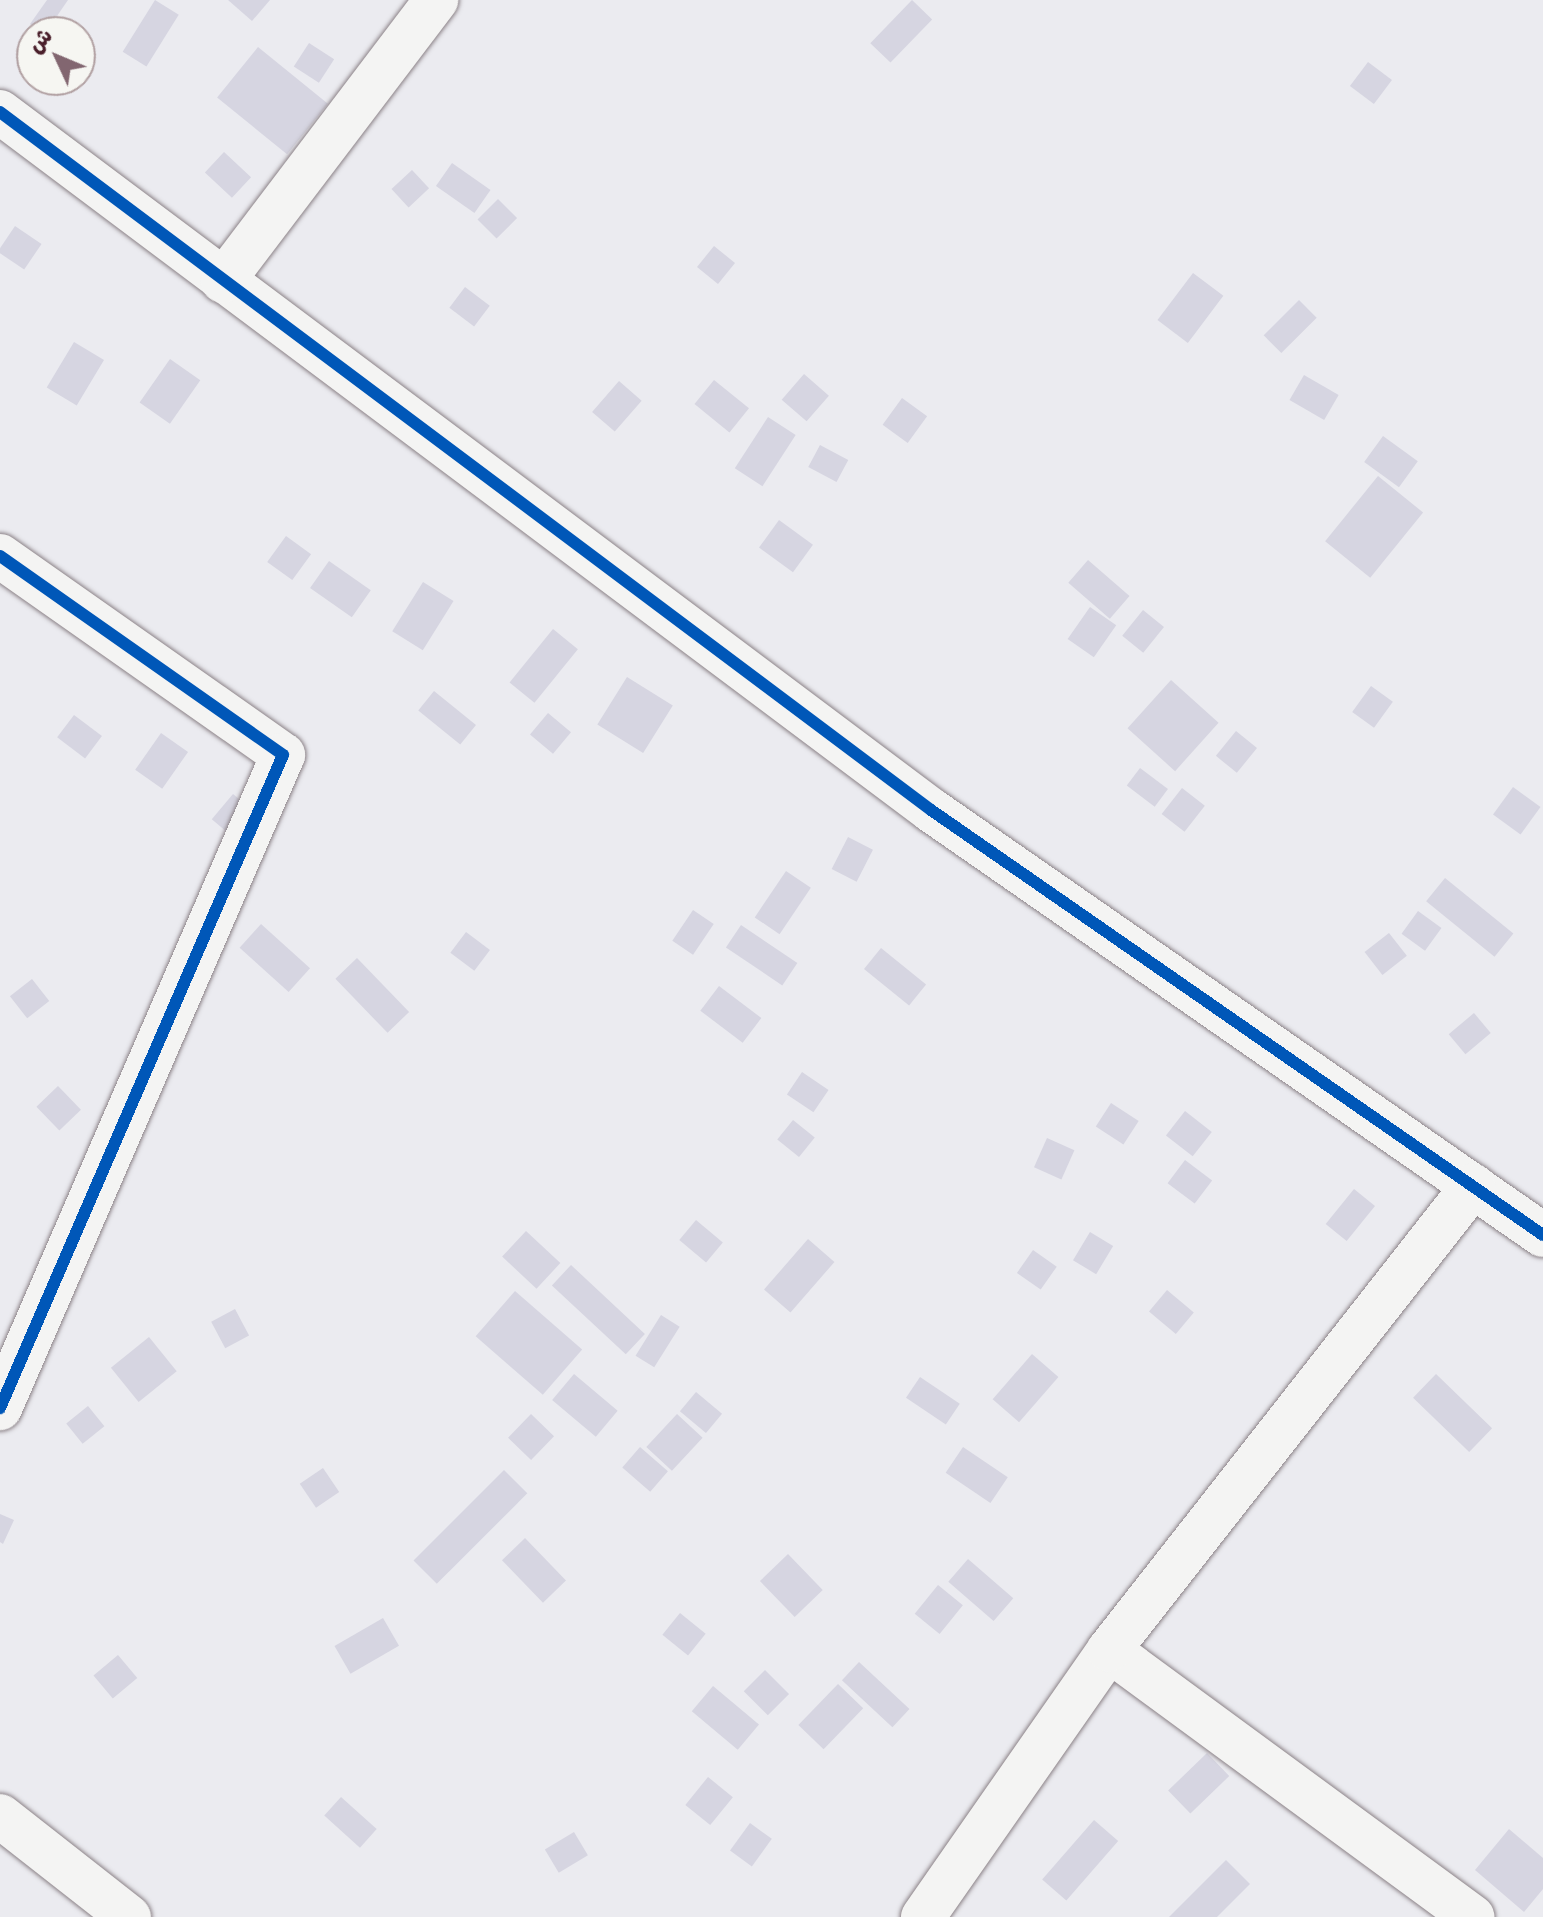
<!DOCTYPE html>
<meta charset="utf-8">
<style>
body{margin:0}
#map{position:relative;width:1543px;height:1917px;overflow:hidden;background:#ebebf0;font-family:"Shantell Sans","Playpen Sans Arabic",sans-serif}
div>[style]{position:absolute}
.building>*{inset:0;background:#d6d5e1;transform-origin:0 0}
.roads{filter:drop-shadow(0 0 2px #8b8287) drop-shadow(0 0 2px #8b8287)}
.minor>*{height:44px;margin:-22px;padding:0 22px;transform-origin:22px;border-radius:22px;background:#f4f4f3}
.cycleway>*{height:12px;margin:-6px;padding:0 6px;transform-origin:6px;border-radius:6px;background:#0057b8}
span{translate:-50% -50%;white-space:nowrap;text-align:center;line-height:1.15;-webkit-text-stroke:7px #f6f6f2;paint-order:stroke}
.north{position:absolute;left:16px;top:16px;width:80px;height:80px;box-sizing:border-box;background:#f6f6f2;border:2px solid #b1a0a2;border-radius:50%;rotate:314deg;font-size:22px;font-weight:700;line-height:32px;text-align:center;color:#4a1f2b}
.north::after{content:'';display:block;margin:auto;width:28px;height:36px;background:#826670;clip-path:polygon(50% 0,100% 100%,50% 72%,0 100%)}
</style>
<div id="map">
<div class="building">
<div style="clip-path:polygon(47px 0,68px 0,46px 32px,41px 32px,30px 24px)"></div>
<div style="left:155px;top:0;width:28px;height:61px;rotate:32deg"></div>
<div style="clip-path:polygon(228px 0,270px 0,252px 21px)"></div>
<div style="left:912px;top:0;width:28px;height:60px;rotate:44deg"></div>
<div style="left:309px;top:43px;width:30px;height:28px;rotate:33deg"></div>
<div style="left:258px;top:47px;width:90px;height:65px;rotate:39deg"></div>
<div style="left:1368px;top:62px;width:30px;height:30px;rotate:37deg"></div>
<div style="left:224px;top:152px;width:37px;height:28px;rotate:43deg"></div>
<div style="left:452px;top:163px;width:47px;height:28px;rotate:35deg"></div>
<div style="left:412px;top:170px;width:25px;height:28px;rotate:47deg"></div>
<div style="left:498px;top:199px;width:27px;height:29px;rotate:45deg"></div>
<div style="left:15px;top:226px;width:32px;height:31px;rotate:34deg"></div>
<div style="left:714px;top:246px;width:27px;height:27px;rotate:39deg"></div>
<div style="left:1193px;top:273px;width:38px;height:59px;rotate:37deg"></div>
<div style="left:465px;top:287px;width:31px;height:26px;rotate:37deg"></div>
<div style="left:1299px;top:300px;width:25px;height:50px;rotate:45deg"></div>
<div style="left:74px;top:342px;width:35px;height:53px;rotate:31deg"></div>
<div style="left:170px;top:359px;width:37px;height:53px;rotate:35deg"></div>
<div style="left:804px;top:374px;width:33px;height:34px;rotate:41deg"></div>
<div style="left:1304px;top:375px;width:40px;height:29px;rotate:30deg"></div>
<div style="left:714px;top:380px;width:45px;height:31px;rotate:39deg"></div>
<div style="left:619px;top:381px;width:30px;height:41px;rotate:41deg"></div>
<div style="left:902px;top:398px;width:31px;height:33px;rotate:36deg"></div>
<div style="left:768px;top:417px;width:33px;height:61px;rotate:33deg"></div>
<div style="left:1383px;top:436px;width:43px;height:32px;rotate:36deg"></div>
<div style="left:820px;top:445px;width:32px;height:25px;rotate:28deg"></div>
<div style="left:1378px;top:476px;width:58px;height:84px;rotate:39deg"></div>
<div style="left:779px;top:520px;width:42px;height:34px;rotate:36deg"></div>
<div style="left:286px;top:536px;width:31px;height:32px;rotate:36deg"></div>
<div style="left:1088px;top:560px;width:55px;height:30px;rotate:41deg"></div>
<div style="left:329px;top:561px;width:51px;height:33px;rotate:35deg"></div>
<div style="left:423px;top:582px;width:36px;height:58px;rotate:32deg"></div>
<div style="left:1090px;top:607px;width:32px;height:39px;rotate:35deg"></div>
<div style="left:1143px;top:610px;width:27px;height:33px;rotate:39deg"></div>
<div style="left:553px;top:629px;width:32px;height:69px;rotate:39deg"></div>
<div style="left:627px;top:677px;width:54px;height:56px;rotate:32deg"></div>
<div style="left:1171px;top:680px;width:64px;height:65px;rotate:42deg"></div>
<div style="left:1371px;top:686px;width:27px;height:32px;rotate:36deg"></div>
<div style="left:434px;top:691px;width:54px;height:25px;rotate:39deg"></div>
<div style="left:548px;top:713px;width:30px;height:28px;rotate:40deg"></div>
<div style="left:74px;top:715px;width:35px;height:28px;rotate:37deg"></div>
<div style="left:1236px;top:731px;width:27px;height:32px;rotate:39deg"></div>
<div style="left:161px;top:733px;width:33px;height:45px;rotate:35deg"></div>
<div style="left:1140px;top:768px;width:35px;height:22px;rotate:37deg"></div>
<div style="left:1513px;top:787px;width:34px;height:34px;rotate:36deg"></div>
<div style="left:1182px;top:788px;width:29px;height:33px;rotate:38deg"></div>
<div style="left:233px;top:794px;width:26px;height:33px;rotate:40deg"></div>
<div style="left:848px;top:837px;width:28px;height:36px;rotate:27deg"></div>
<div style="left:786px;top:871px;width:30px;height:56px;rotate:34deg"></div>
<div style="left:1445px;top:878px;width:88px;height:30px;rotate:39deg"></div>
<div style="left:693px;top:910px;width:25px;height:37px;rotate:34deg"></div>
<div style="left:1418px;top:911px;width:29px;height:28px;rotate:36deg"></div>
<div style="left:261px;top:924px;width:66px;height:32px;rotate:42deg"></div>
<div style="left:741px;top:925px;width:68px;height:27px;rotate:34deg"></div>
<div style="left:466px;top:932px;width:30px;height:26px;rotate:37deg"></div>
<div style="left:1389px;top:933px;width:29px;height:31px;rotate:52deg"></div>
<div style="left:881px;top:948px;width:58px;height:27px;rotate:39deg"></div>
<div style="left:357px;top:958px;width:75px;height:30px;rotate:46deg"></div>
<div style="left:32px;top:979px;width:28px;height:28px;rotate:52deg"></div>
<div style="left:719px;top:986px;width:53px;height:31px;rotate:37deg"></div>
<div style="left:1474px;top:1013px;width:26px;height:33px;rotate:50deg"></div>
<div style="left:802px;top:1072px;width:32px;height:27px;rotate:34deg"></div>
<div style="left:58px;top:1086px;width:33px;height:30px;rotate:46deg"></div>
<div style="left:1111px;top:1103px;width:33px;height:28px;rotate:33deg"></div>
<div style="left:1185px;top:1111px;width:34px;height:31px;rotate:38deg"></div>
<div style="left:793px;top:1120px;width:28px;height:25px;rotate:39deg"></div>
<div style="left:1047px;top:1138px;width:30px;height:32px;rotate:24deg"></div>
<div style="left:1185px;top:1160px;width:34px;height:29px;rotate:37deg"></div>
<div style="left:1354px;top:1189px;width:27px;height:45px;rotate:39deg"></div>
<div style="left:696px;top:1220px;width:35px;height:26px;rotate:40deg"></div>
<div style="left:526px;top:1231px;width:47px;height:35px;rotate:43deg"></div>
<div style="left:1090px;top:1232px;width:27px;height:33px;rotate:31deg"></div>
<div style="left:808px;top:1239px;width:35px;height:67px;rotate:41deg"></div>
<div style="left:1033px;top:1250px;width:29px;height:28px;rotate:35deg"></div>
<div style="left:571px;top:1265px;width:101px;height:28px;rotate:43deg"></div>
<div style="left:1167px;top:1290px;width:35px;height:28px;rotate:40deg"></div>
<div style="left:515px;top:1291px;width:89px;height:60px;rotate:41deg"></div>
<div style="left:235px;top:1309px;width:30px;height:27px;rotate:62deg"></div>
<div style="left:661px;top:1315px;width:22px;height:48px;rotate:32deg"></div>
<div style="left:149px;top:1337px;width:44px;height:49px;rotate:51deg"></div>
<div style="left:1032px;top:1354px;width:35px;height:60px;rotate:41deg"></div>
<div style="left:574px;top:1374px;width:57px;height:34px;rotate:40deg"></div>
<div style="left:1436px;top:1374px;width:78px;height:33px;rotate:44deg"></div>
<div style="left:920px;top:1377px;width:48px;height:25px;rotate:34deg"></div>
<div style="left:696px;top:1392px;width:34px;height:25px;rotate:40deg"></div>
<div style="left:88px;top:1406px;width:26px;height:28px;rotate:51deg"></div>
<div style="left:531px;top:1414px;width:32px;height:33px;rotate:44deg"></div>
<div style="left:677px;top:1414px;width:35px;height:45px;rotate:43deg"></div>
<div style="left:640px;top:1447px;width:37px;height:27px;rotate:41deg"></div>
<div style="left:963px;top:1447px;width:54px;height:31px;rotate:34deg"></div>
<div style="left:323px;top:1468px;width:29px;height:28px;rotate:56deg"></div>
<div style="left:504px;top:1470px;width:33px;height:128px;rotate:45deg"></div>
<div style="clip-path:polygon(0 1514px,14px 1520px,3px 1544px,0 1542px)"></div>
<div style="left:525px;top:1538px;width:59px;height:32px;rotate:46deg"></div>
<div style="left:788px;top:1554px;width:50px;height:39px;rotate:46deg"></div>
<div style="left:968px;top:1559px;width:60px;height:30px;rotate:41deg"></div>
<div style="left:938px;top:1585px;width:32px;height:37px;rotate:39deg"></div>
<div style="left:680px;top:1613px;width:33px;height:28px;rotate:39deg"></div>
<div style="left:383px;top:1618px;width:32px;height:56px;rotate:60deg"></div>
<div style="left:118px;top:1655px;width:30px;height:32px;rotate:50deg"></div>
<div style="left:859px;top:1662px;width:69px;height:25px;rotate:43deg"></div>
<div style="left:765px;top:1670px;width:34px;height:30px;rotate:45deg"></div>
<div style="left:838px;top:1684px;width:35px;height:57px;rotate:44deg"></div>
<div style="left:713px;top:1686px;width:60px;height:33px;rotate:40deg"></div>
<div style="left:1207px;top:1753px;width:32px;height:54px;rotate:46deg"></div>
<div style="left:708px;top:1777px;width:32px;height:36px;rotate:39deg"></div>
<div style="left:341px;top:1797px;width:48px;height:25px;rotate:42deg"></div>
<div style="left:1094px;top:1820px;width:32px;height:79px;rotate:41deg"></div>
<div style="left:750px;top:1823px;width:27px;height:34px;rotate:36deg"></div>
<div style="clip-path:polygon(1509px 1829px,1543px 1858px,1543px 1889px,1524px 1912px,1475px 1870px)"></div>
<div style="left:574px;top:1832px;width:27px;height:34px;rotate:59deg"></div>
<div style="clip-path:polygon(1226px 1860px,1250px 1884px,1217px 1917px,1169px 1917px)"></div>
</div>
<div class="roads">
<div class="minor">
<div style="left:0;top:112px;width:1164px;rotate:36.86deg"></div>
<div style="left:931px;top:810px;width:745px;rotate:34.78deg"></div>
<div style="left:223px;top:281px;width:353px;rotate:-52.8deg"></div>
<div style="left:0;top:556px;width:346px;rotate:35.1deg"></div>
<div style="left:283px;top:755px;width:712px;rotate:113.43deg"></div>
<div style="left:1109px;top:1650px;width:451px;rotate:36.3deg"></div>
<div style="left:0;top:1816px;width:164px;rotate:38.1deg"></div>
<div style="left:923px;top:1917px;width:325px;rotate:-55.1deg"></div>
<div style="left:1109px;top:1650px;width:590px;rotate:-51.89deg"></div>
</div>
</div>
<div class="cycleway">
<div style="left:0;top:112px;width:1164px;rotate:36.86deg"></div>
<div style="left:931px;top:810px;width:745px;rotate:34.78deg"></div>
<div style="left:0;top:556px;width:346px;rotate:35.1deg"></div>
<div style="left:283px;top:755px;width:712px;rotate:113.43deg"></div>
</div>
<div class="north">ش</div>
</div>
